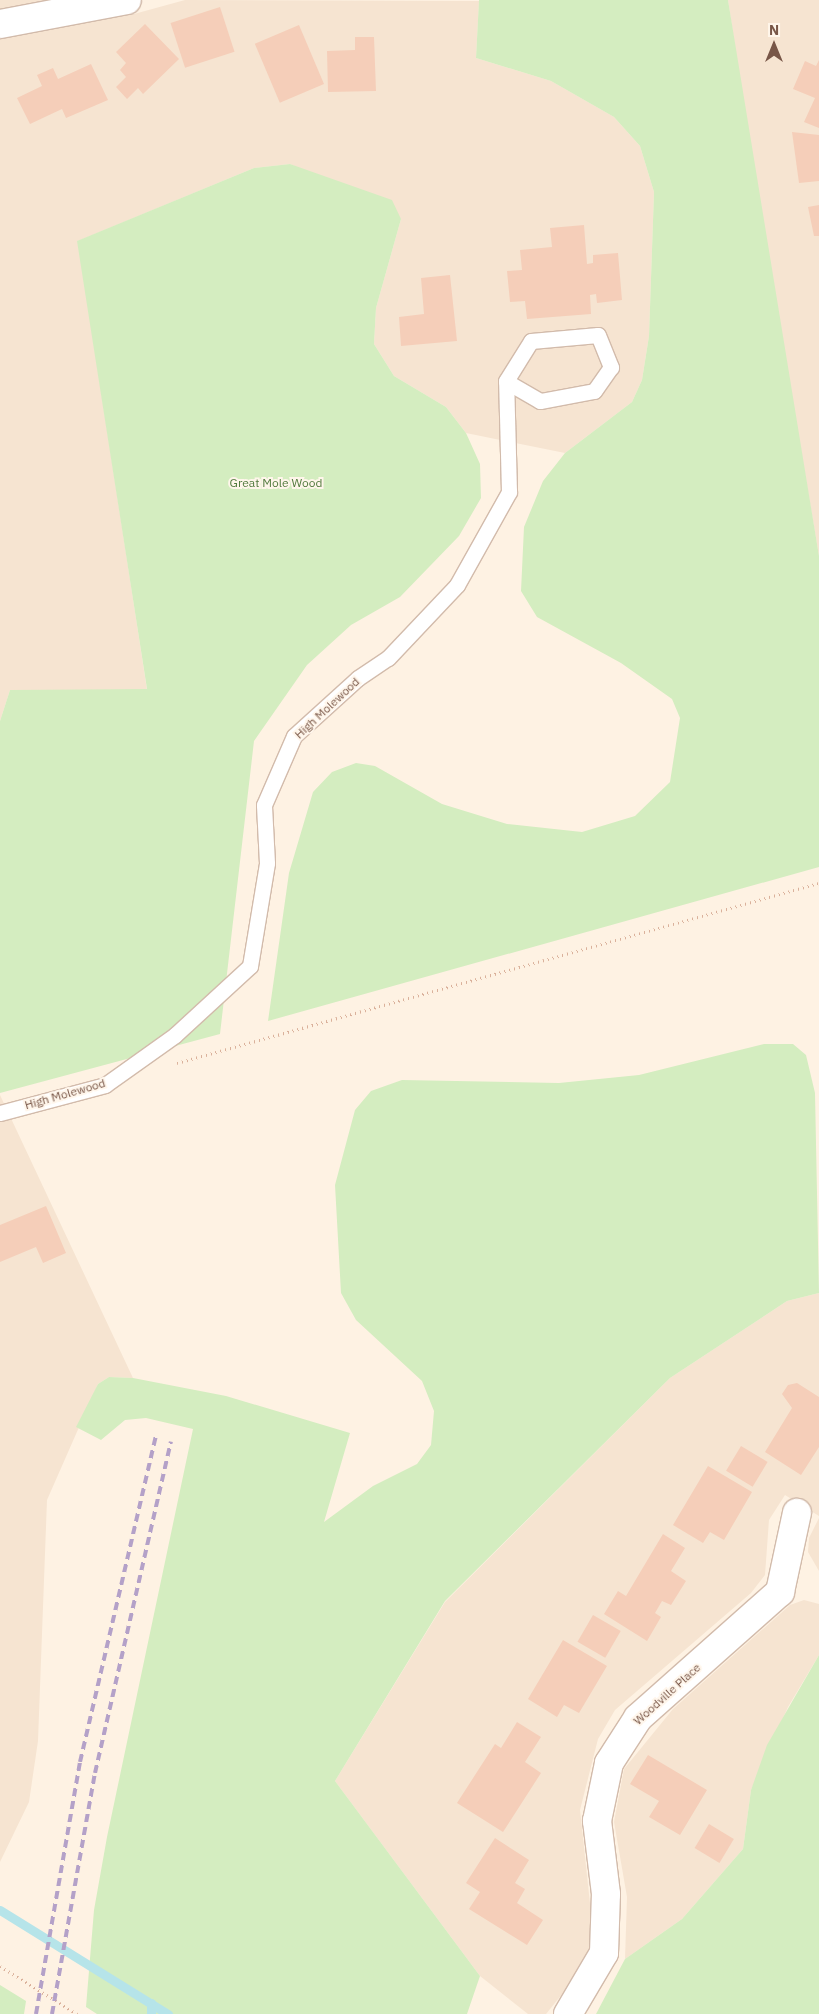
<!DOCTYPE html>
<style>
body{margin:0}
#map{position:relative;width:819px;height:2014px;overflow:hidden;background:#fef2e3;font-family:"IBM Plex Sans",sans-serif}
div>[style]{position:absolute}
.residential>*{inset:0;background:#f6e4d1}
.green>*{inset:0;background:#d4edc0}
.stream>*{height:9px;margin:-4.5px;padding:0 4.5px;transform-origin:4.5px;border-radius:4.5px;background:#b6e4e9}
.building>*{inset:0;background:#f5ceb9;transform-origin:0 0}
.path>*{height:3px;margin-top:-1.5px;transform-origin:0;background:repeating-linear-gradient(90deg,#dab19b 0 1px,transparent 0 5px)}
.roads{filter:drop-shadow(1px 0 #d2bbab) drop-shadow(-1px 0 #d2bbab) drop-shadow(0 1px #d2bbab) drop-shadow(0 -1px #d2bbab)}
.service>*{height:15px;margin:-7.5px;padding:0 7.5px;transform-origin:7.5px;border-radius:7.5px;background:#fff}
.minor>*{height:28px;margin:-14px;padding:0 14px;transform-origin:14px;border-radius:14px;background:#fff}
.rail>*{height:4px;margin-top:-2px;transform-origin:0;background:repeating-linear-gradient(90deg,#b4a1c8 0 8px,transparent 0 13px)}
span{translate:-50% -50%;white-space:nowrap;text-align:center;line-height:1.15;-webkit-text-stroke:4px #fff6eb;paint-order:stroke}
.park-label{font-size:12px;color:#50793c}
.street-label{font-size:12px;color:#785647}
.north{position:absolute;left:749px;top:20px;width:50px;height:50px;-webkit-text-stroke:4px #fff6eb;paint-order:stroke;rotate:0deg;font-size:14px;font-weight:700;line-height:20px;text-align:center;color:#785647}
.north::after{content:'';display:block;margin:auto;width:18px;height:22px;background:#785647;clip-path:polygon(50% 0,100% 100%,50% 72%,0 100%)}
</style>
<div id="map">
<div class="residential">
<div style="clip-path:polygon(0 0,92px 0,0 17px)"></div>
<div style="clip-path:polygon(185px 0,479px 1px,476px 58px,551px 81px,614px 117px,640px 146px,654px 192px,649px 336px,642px 380px,632px 402px,565px 453px,466px 433px,446px 407px,394px 376px,374px 344px,376px 308px,401px 219px,290px 164px,254px 168px,78px 241px,147px 690px,10px 690px,0 721px,0 35px,134px 14px)"></div>
<div style="clip-path:polygon(728px 0,819px 0,819px 556px,755px 180px)"></div>
<div style="clip-path:polygon(0 1095px,133px 1378px,109px 1377px,98px 1384px,47px 1500px,38px 1741px,29px 1802px,0 1862px)"></div>
<div style="clip-path:polygon(819px 1293px,819px 1516px,785px 1495px,769px 1520px,765px 1575px,751px 1593px,615px 1710px,598px 1739px,580px 1810px,592px 1922px,591px 1949px,580px 1972px,546px 2014px,528px 2014px,480px 1976px,335px 1781px,445px 1602px,670px 1378px,787px 1301px)"></div>
<div style="clip-path:polygon(819px 1518px,819px 1571px,808px 1552px,809px 1538px)"></div>
<div style="clip-path:polygon(804px 1600px,819px 1604px,819px 1655px,788px 1707px,751px 1790px,743px 1849px,682px 1919px,625px 1959px,627px 1897px,614px 1822px,624px 1769px,673px 1709px,790px 1605px)"></div>
</div>
<div class="green">
<div style="clip-path:polygon(479px 0,728px 0,819px 556px,819px 867px,268px 1021px,289px 873px,313px 792px,332px 772px,356px 763px,375px 766px,442px 804px,507px 824px,582px 832px,635px 816px,670px 782px,680px 718px,672px 699px,621px 663px,537px 617px,521px 591px,524px 527px,543px 481px,565px 453px,632px 402px,642px 380px,649px 336px,654px 192px,640px 146px,614px 117px,551px 81px,476px 58px)"></div>
<div style="clip-path:polygon(290px 164px,392px 200px,401px 219px,376px 308px,374px 344px,394px 376px,446px 407px,466px 433px,480px 464px,481px 498px,459px 536px,400px 597px,351px 625px,307px 665px,254px 741px,220px 1034px,0 1093px,0 721px,10px 690px,147px 689px,77px 241px,254px 168px)"></div>
<div style="clip-path:polygon(764px 1044px,793px 1044px,806px 1055px,815px 1093px,819px 1293px,787px 1301px,670px 1378px,445px 1601px,335px 1781px,480px 1976px,467px 2014px,97px 2014px,86px 2007px,94px 1910px,107px 1837px,193px 1429px,146px 1418px,125px 1420px,101px 1440px,76px 1427px,98px 1384px,109px 1377px,133px 1378px,226px 1396px,350px 1433px,324px 1522px,373px 1486px,417px 1464px,431px 1445px,434px 1411px,422px 1381px,356px 1320px,341px 1293px,335px 1185px,355px 1110px,371px 1091px,402px 1080px,559px 1083px,639px 1075px)"></div>
<div style="clip-path:polygon(819px 1655px,819px 2014px,596px 2014px,625px 1959px,682px 1919px,743px 1849px,751px 1790px,767px 1745px)"></div>
<div style="clip-path:polygon(0 1985px,26px 2001px,24px 2014px,0 2014px)"></div>
</div>
<div class="stream">
<div style="left:0;top:1910px;width:198px;rotate:31.8deg"></div>
<div style="left:151px;top:2014px;width:11px;rotate:-90deg"></div>
</div>
<div class="building">
<div style="left:220px;top:7px;width:47px;height:52px;rotate:72deg"></div>
<div style="clip-path:polygon(145px 24px,179px 59px,143px 94px,138px 88px,127px 99px,116px 87px,126px 77px,120px 70px,126px 63px,116px 52px)"></div>
<div style="left:299px;top:25px;width:64px;height:48px;rotate:67deg"></div>
<div style="clip-path:polygon(355px 37px,374px 37px,376px 91px,328px 92px,327px 51px,355px 50px)"></div>
<div style="clip-path:polygon(819px 60px,819px 128px,804px 122px,815px 98px,793px 89px,805px 61px,816px 66px)"></div>
<div style="clip-path:polygon(91px 64px,108px 100px,66px 118px,62px 109px,30px 124px,17px 98px,42px 86px,37px 75px,53px 68px,58px 79px)"></div>
<div style="clip-path:polygon(792px 132px,819px 135px,819px 181px,799px 183px)"></div>
<div style="clip-path:polygon(819px 205px,819px 236px,814px 236px,808px 207px)"></div>
<div style="clip-path:polygon(584px 225px,587px 264px,593px 263px,593px 255px,618px 253px,622px 300px,597px 303px,596px 294px,590px 295px,591px 314px,527px 319px,525px 301px,510px 302px,507px 271px,522px 270px,520px 250px,552px 247px,550px 228px)"></div>
<div style="clip-path:polygon(450px 275px,457px 341px,401px 346px,399px 317px,424px 314px,421px 278px)"></div>
<div style="clip-path:polygon(46px 1206px,66px 1253px,43px 1263px,36px 1247px,0 1262px,0 1225px)"></div>
<div style="clip-path:polygon(797px 1383px,819px 1397px,819px 1447px,801px 1475px,765px 1452px,792px 1408px,782px 1394px,788px 1385px)"></div>
<div style="left:741px;top:1446px;width:31px;height:29px;rotate:31deg"></div>
<div style="clip-path:polygon(708px 1466px,752px 1492px,724px 1540px,710px 1532px,703px 1543px,673px 1525px)"></div>
<div style="clip-path:polygon(663px 1534px,685px 1548px,671px 1571px,686px 1581px,671px 1605px,662px 1601px,655px 1613px,661px 1617px,647px 1641px,604px 1614px,618px 1591px,626px 1596px)"></div>
<div style="left:593px;top:1615px;width:32px;height:31px;rotate:30deg"></div>
<div style="clip-path:polygon(563px 1640px,607px 1666px,579px 1713px,564px 1705px,557px 1717px,528px 1699px)"></div>
<div style="clip-path:polygon(517px 1722px,541px 1737px,525px 1762px,541px 1773px,503px 1832px,457px 1803px,495px 1744px,501px 1748px)"></div>
<div style="clip-path:polygon(648px 1755px,707px 1790px,680px 1835px,649px 1817px,659px 1801px,630px 1784px)"></div>
<div style="left:709px;top:1824px;width:29px;height:28px;rotate:31deg"></div>
<div style="clip-path:polygon(495px 1838px,529px 1860px,515px 1883px,525px 1889px,517px 1903px,543px 1920px,527px 1945px,469px 1909px,480px 1892px,466px 1883px)"></div>
</div>
<div class="path">
<div style="left:177px;top:1063px;width:667px;rotate:-15.66deg"></div>
<div style="left:0;top:1966px;width:91px;rotate:31.9deg"></div>
</div>
<div class="roads">
<div class="service">
<div style="left:598px;top:335px;width:35px;rotate:68deg"></div>
<div style="left:611px;top:367px;width:29px;rotate:125deg"></div>
<div style="left:594px;top:391px;width:55px;rotate:169.5deg"></div>
<div style="left:540px;top:401px;width:39px;rotate:-150deg"></div>
<div style="left:506px;top:381px;width:47px;rotate:-58deg"></div>
<div style="left:531px;top:341px;width:67px;rotate:-5.1deg"></div>
<div style="left:0;top:1113px;width:109px;rotate:-14.9deg"></div>
<div style="left:105px;top:1085px;width:86px;rotate:-35.5deg"></div>
<div style="left:175px;top:1035px;width:102px;rotate:-42.6deg"></div>
<div style="left:250px;top:966px;width:104px;rotate:-80.6deg"></div>
<div style="left:267px;top:863px;width:58px;rotate:-93deg"></div>
<div style="left:264px;top:805px;width:75px;rotate:-66.5deg"></div>
<div style="left:294px;top:736px;width:86px;rotate:-42.2deg"></div>
<div style="left:358px;top:678px;width:36px;rotate:-34deg"></div>
<div style="left:388px;top:658px;width:100px;rotate:-46.6deg"></div>
<div style="left:457px;top:585px;width:107px;rotate:-60.8deg"></div>
<div style="left:509px;top:492px;width:111px;rotate:-91.5deg"></div>
</div>
<div class="minor">
<div style="left:0;top:24px;width:129px;rotate:-10.7deg"></div>
<div style="left:568px;top:2014px;width:71px;rotate:-59.5deg"></div>
<div style="left:604px;top:1953px;width:59px;rotate:-88.1deg"></div>
<div style="left:606px;top:1894px;width:74px;rotate:-97deg"></div>
<div style="left:597px;top:1821px;width:59px;rotate:-78.3deg"></div>
<div style="left:609px;top:1763px;width:54px;rotate:-57.2deg"></div>
<div style="left:638px;top:1718px;width:190px;rotate:-41.6deg"></div>
<div style="left:780px;top:1592px;width:81px;rotate:-77.9deg"></div>
</div>
</div>
<div class="rail">
<div style="left:36px;top:2014px;width:256px;rotate:-80.1deg"></div>
<div style="left:80px;top:1762px;width:336px;rotate:-76.9deg"></div>
<div style="left:52px;top:2014px;width:245px;rotate:-79.9deg"></div>
<div style="left:95px;top:1773px;width:340px;rotate:-77.1deg"></div>
</div>
<div class="park-label">
<span style="left:276px;top:483px">Great Mole Wood</span>
</div>
<div class="street-label">
<span style="left:327px;top:708px;rotate:-43deg">High Molewood</span>
<span style="left:65px;top:1094px;rotate:-16deg">High Molewood</span>
<span style="left:667px;top:1694px;rotate:-42deg">Woodville Place</span>
</div>
<div class="north">N</div>
</div>
